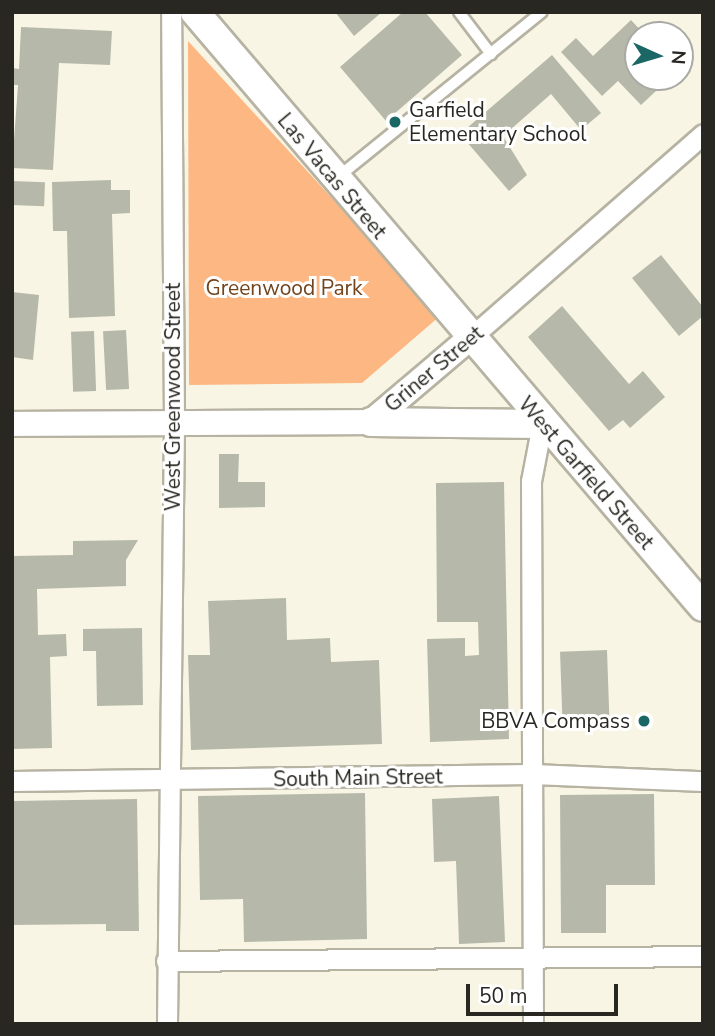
<!DOCTYPE html>
<style>
body{margin:0}
#map{position:relative;width:715px;height:1036px;overflow:hidden;background:#f9f5e4;font-family:"Nunito Sans",sans-serif}
div>[style]{position:absolute}
.green>*{inset:0;background:#fcb782}
.building>*{inset:0;background:#b6b9a9;transform-origin:0 0}
.roads{filter:drop-shadow(2px 0 #b7b3a3) drop-shadow(-2px 0 #b7b3a3) drop-shadow(0 2px #b7b3a3) drop-shadow(0 -2px #b7b3a3)}
.service>*{height:10px;margin:-5px;padding:0 5px;transform-origin:5px;border-radius:5px;background:#fff}
.minor>*{height:19px;margin:-9.5px;padding:0 9.5px;transform-origin:9.5px;border-radius:9.5px;background:#fff}
.tertiary>*{height:24px;margin:-12px;padding:0 12px;transform-origin:12px;border-radius:12px;background:#fff}
.secondary>*{height:28px;margin:-14px;padding:0 14px;transform-origin:14px;border-radius:14px;background:#fff}
.dots>*{width:19px;height:19px;translate:-50% -50%;box-sizing:border-box;border:4px solid #fff;border-radius:50%}
span{translate:-50% -50%;white-space:nowrap;text-align:center;line-height:1.15;-webkit-text-stroke:6px #fff;paint-order:stroke}
.poi-label{font-size:21px;color:#282721}
.left{translate:0 -50%;text-align:left}
.right{translate:-100% -50%;text-align:right}
.street-label{font-size:21px;color:#282721}
.park-label{font-size:21px;color:#71441c}
.frame{position:absolute;inset:0;border:14px solid #282721;pointer-events:none}
.north{position:absolute;left:624px;top:21px;width:70px;height:70px;box-sizing:border-box;background:#fff;border:2px solid #a9a9a6;border-radius:50%;rotate:94deg;font-size:19px;font-weight:700;line-height:28px;text-align:center;color:#282721}
.north::after{content:'';display:block;margin:auto;width:24px;height:32px;background:#1a6766;clip-path:polygon(50% 0,100% 100%,50% 72%,0 100%)}
.scale{position:absolute;left:466px;top:984px;width:152px;height:32px;box-sizing:border-box;border:4px solid #282721;border-top:0;padding-left:9px;font-size:21px;line-height:24px;white-space:nowrap;color:#282721;-webkit-text-stroke:5px #fff;paint-order:stroke}
</style>
<div id="map">
<div class="green">
<div style="clip-path:polygon(188px 41px,440px 316px,362px 383px,189px 385px)"></div>
</div>
<div class="building">
<div style="clip-path:polygon(335px 12px,382px 12px,354px 36px)"></div>
<div style="clip-path:polygon(403px 12px,425px 12px,462px 55px,386px 121px,340px 67px)"></div>
<div style="clip-path:polygon(631px 20px,645px 35px,638px 35px,638px 77px,671px 77px,641px 105px,618px 81px,602px 96px,561px 52px,576px 38px,593px 56px)"></div>
<div style="clip-path:polygon(21px 27px,112px 31px,110px 65px,59px 63px,53px 170px,12px 168px,18px 85px,12px 85px,12px 68px,19px 69px)"></div>
<div style="clip-path:polygon(552px 55px,601px 113px,581px 130px,551px 94px,503px 136px,527px 175px,509px 191px,460px 134px)"></div>
<div style="clip-path:polygon(111px 180px,111px 190px,130px 190px,130px 213px,112px 214px,115px 316px,69px 318px,67px 231px,53px 231px,52px 182px)"></div>
<div style="left:12px;top:181px;width:33px;height:24px;rotate:2deg"></div>
<div style="clip-path:polygon(661px 255px,703px 307px,703px 316px,679px 336px,632px 278px)"></div>
<div style="clip-path:polygon(12px 292px,39px 295px,33px 360px,12px 357px)"></div>
<div style="clip-path:polygon(562px 306px,629px 384px,643px 371px,665px 397px,630px 428px,623px 420px,609px 431px,528px 337px)"></div>
<div style="left:126px;top:330px;width:59px;height:23px;rotate:87deg"></div>
<div style="left:94px;top:331px;width:60px;height:23px;rotate:88deg"></div>
<div style="clip-path:polygon(219px 454px,239px 454px,238px 482px,265px 482px,265px 507px,219px 508px)"></div>
<div style="clip-path:polygon(504px 482px,509px 739px,430px 742px,427px 639px,465px 638px,465px 656px,479px 655px,478px 622px,437px 622px,436px 483px)"></div>
<div style="clip-path:polygon(138px 540px,126px 560px,126px 586px,37px 589px,38px 635px,66px 634px,67px 656px,50px 657px,52px 748px,12px 749px,12px 556px,73px 555px,73px 541px)"></div>
<div style="clip-path:polygon(286px 598px,287px 640px,330px 638px,331px 662px,379px 660px,382px 744px,191px 750px,188px 655px,210px 655px,208px 601px)"></div>
<div style="clip-path:polygon(142px 628px,143px 705px,97px 706px,96px 651px,83px 651px,83px 629px)"></div>
<div style="left:607px;top:650px;width:74px;height:47px;rotate:88deg"></div>
<div style="clip-path:polygon(365px 793px,367px 939px,244px 942px,243px 899px,200px 900px,198px 796px)"></div>
<div style="clip-path:polygon(654px 794px,655px 885px,606px 885px,606px 933px,561px 933px,560px 795px)"></div>
<div style="clip-path:polygon(499px 796px,505px 942px,459px 944px,456px 861px,434px 862px,432px 799px)"></div>
<div style="clip-path:polygon(137px 799px,139px 931px,106px 931px,106px 924px,12px 925px,12px 801px)"></div>
</div>
<div class="roads">
<div class="service">
<div style="left:459px;top:12px;width:53px;rotate:52.7deg"></div>
<div style="left:338px;top:177px;width:262px;rotate:-39deg"></div>
</div>
<div class="minor">
<div style="left:469px;top:339px;width:311px;rotate:-41.2deg"></div>
<div style="left:12px;top:781px;width:521px;rotate:-0.77deg"></div>
<div style="left:533px;top:774px;width:170px;rotate:2.4deg"></div>
<div style="left:166px;top:961px;width:537px;rotate:-0.53deg"></div>
<div style="left:167px;top:1024px;width:602px;rotate:-89.33deg"></div>
<div style="left:174px;top:422px;width:410px;rotate:-90.4deg"></div>
<div style="left:533px;top:1024px;width:543px;rotate:-90.21deg"></div>
<div style="left:531px;top:481px;width:58px;rotate:-79.1deg"></div>
</div>
<div class="tertiary">
<div style="left:12px;top:424px;width:359px;rotate:-0.3deg"></div>
<div style="left:371px;top:422px;width:128px;rotate:-40.3deg"></div>
</div>
<div class="secondary">
<div style="left:195px;top:12px;width:782px;rotate:49.51deg"></div>
<div style="left:371px;top:422px;width:171px;rotate:0.7deg"></div>
</div>
</div>
<div class="dots">
<div style="left:395px;top:122px;background:#1a6766"></div>
<div style="left:644px;top:721px;background:#1a6766"></div>
</div>
<div class="poi-label">
<span class="left" style="left:409px;top:122px">Garfield<br>Elementary School</span>
<span class="right" style="left:630px;top:721px">BBVA Compass</span>
</div>
<div class="street-label">
<span style="left:332px;top:176px;rotate:50deg">Las Vacas Street</span>
<span style="left:434px;top:369px;rotate:-40deg">Griner Street</span>
<span style="left:173px;top:397px;rotate:-90deg">West Greenwood Street</span>
<span style="left:586px;top:473px;rotate:49deg">West Garfield Street</span>
<span style="left:358px;top:778px;rotate:-1deg">South Main Street</span>
</div>
<div class="park-label">
<span style="left:284px;top:288px">Greenwood Park</span>
</div>
<div class="frame"></div>
<div class="north">N</div>
<div class="scale">50 m</div>
</div>
